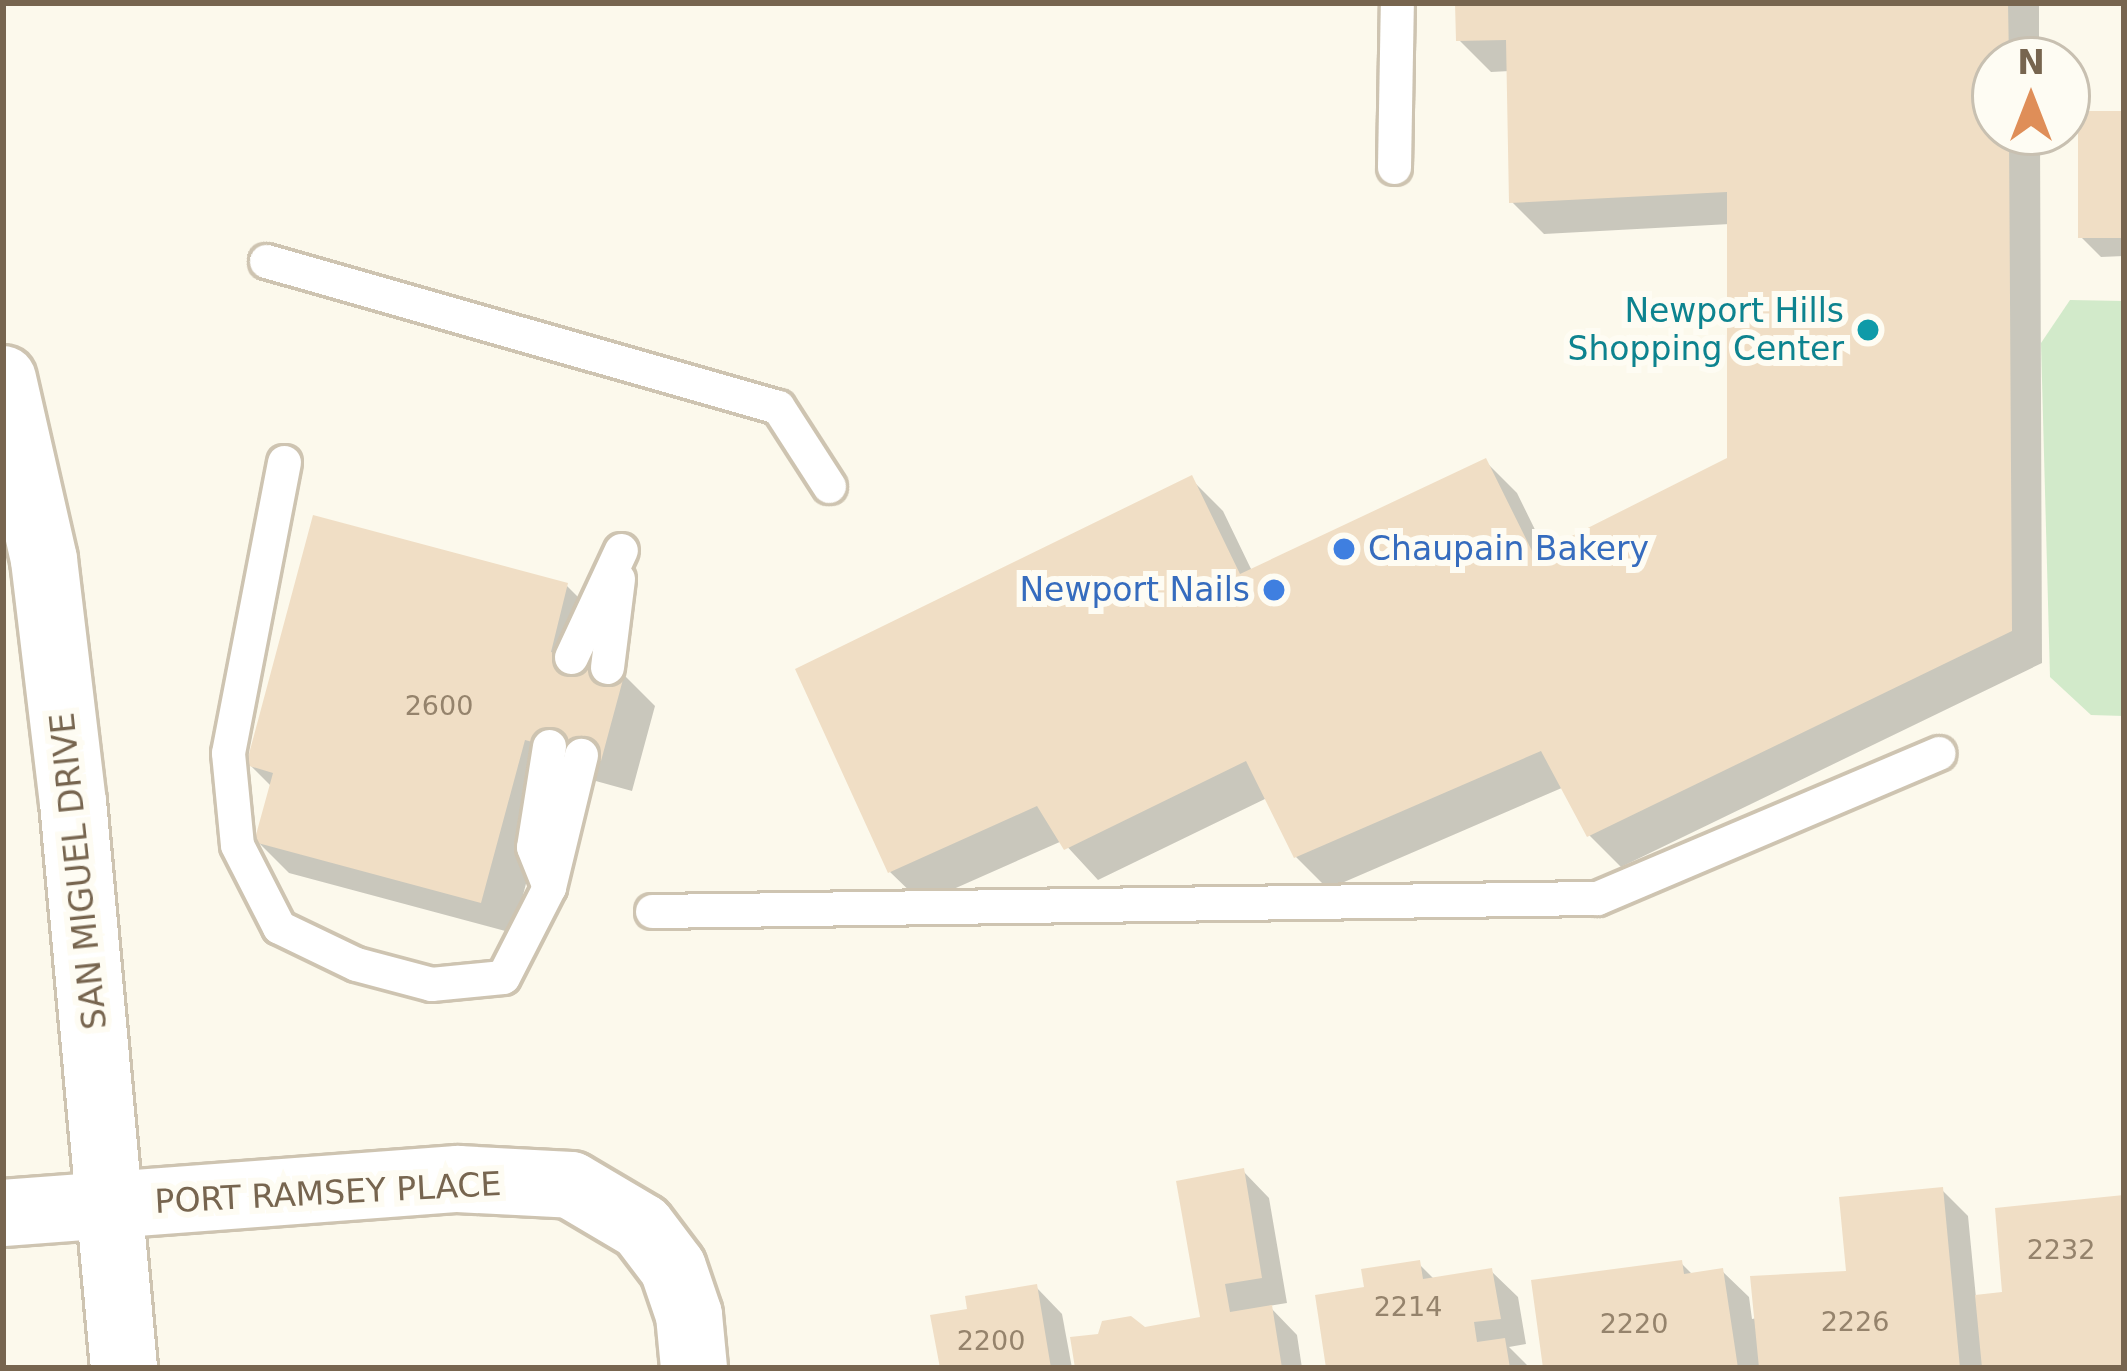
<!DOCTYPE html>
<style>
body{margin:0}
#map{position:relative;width:2127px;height:1371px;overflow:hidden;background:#fcf9ec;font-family:"DejaVu Sans",sans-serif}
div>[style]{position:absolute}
.green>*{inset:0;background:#d2eaca}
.shadow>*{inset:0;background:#0003}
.building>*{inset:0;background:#f0dec5;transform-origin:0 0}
.roads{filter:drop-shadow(3px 0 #cec4b1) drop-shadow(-3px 0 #cec4b1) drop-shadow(0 3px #cec4b1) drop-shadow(0 -3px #cec4b1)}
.service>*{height:33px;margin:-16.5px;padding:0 16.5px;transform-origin:16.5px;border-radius:16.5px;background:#fff}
.tertiary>*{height:66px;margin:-33px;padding:0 33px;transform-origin:33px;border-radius:33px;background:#fff}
.secondary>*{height:66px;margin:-33px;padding:0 33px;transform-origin:33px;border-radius:33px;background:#fff}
.dots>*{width:33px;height:33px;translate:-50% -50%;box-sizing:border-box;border:6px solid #fefcf3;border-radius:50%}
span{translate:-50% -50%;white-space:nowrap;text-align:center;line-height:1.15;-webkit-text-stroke:12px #fefcf3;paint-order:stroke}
.number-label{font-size:27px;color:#95836c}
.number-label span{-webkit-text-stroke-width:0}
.culture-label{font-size:33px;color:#0d838f}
.right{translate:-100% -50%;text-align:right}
.shop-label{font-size:33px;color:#366cbe}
.left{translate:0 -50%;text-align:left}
.street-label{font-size:33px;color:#77654f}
.frame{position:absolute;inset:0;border:6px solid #77654f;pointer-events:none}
.north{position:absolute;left:1971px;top:36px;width:120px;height:120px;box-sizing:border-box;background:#fefcf3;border:3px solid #c8c0b1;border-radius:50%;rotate:0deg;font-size:33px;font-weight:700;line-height:48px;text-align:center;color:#77654f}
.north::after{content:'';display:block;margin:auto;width:42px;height:54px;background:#df8e58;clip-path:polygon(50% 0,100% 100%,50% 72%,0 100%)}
</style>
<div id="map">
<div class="green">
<div style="clip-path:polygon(2070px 300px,2124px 301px,2124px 716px,2091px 715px,2050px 677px,2041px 343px)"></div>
</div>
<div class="shadow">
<div style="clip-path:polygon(1458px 3px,2039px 3px,2039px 60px,1995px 60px,1995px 132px,2040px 132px,2042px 663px,1621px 867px,1589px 835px,1564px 787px,1328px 889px,1296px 857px,1267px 798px,1098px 880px,1062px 841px,922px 903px,890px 872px,1191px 479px,1223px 511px,1252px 571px,1485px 461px,1517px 493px,1546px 552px,1730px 460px,1730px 224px,1544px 234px,1512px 202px,1510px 71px,1491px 72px,1459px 40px)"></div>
<div style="clip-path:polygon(2124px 114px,2124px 256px,2101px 257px,2082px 238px)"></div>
<div style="clip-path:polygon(567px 586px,599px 618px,587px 665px,623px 674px,655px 706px,632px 791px,556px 770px,513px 933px,289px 873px,257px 841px,272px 787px,249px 764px)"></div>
<div style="clip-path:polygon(1243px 1171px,1269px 1198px,1287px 1303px,1269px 1306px,1297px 1335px,1302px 1368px,1078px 1368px,1144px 1330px,1203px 1320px)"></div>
<div style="clip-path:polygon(1942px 1190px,1968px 1216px,1976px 1298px,2006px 1295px,2124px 1198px,2124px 1368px,1546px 1368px,1681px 1263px,1693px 1275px,1722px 1271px,1749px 1297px,1752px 1319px,1757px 1318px,1849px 1274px)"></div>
<div style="clip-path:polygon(1418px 1263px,1435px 1280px,1491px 1271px,1518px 1297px,1526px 1344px,1509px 1347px,1530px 1368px,1329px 1368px,1368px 1290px)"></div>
<div style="clip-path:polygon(1036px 1287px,1062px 1314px,1072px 1368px,943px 1368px,970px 1311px)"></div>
</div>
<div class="building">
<div style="clip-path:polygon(1455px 3px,2008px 3px,2009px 60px,1995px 60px,1995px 132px,2009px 132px,2012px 631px,1587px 837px,1541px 751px,1294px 858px,1246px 761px,1064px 850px,1037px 806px,888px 873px,795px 669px,1192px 475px,1240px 574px,1486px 458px,1534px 555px,1727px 458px,1727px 192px,1509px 203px,1506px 40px,1456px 41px)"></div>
<div style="left:2124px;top:111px;width:127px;height:46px;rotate:90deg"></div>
<div style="clip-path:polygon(313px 515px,568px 583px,551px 652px,625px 672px,601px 761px,525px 740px,481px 903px,254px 842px,273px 773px,246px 765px)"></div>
<div style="clip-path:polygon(1244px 1168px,1262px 1278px,1225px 1284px,1230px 1312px,1272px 1305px,1282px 1368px,1075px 1368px,1070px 1337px,1098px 1334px,1102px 1321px,1131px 1316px,1145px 1327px,1200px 1317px,1176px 1181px)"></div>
<div style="clip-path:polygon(1943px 1187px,1960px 1368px,1759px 1368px,1750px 1276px,1846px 1271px,1839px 1197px)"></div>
<div style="clip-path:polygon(2124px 1195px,2124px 1368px,1982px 1368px,1975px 1295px,2002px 1292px,1995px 1208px)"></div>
<div style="clip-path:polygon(1420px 1260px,1423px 1279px,1492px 1268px,1501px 1319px,1474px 1322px,1477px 1342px,1505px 1338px,1510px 1368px,1326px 1368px,1315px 1295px,1364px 1287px,1361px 1269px)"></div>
<div style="clip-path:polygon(1682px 1260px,1684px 1274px,1723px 1268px,1738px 1368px,1543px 1368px,1531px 1280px)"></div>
<div style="clip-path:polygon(1037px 1284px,1051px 1368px,940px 1368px,930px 1315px,967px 1309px,965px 1296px)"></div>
</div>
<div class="roads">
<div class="service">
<div style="left:1394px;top:167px;width:164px;rotate:-89deg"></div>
<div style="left:266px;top:261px;width:532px;rotate:15.92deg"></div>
<div style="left:778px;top:407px;width:94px;rotate:57.2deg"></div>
<div style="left:284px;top:462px;width:296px;rotate:100.9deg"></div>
<div style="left:228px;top:753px;width:92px;rotate:84.4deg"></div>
<div style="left:237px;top:845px;width:92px;rotate:62.9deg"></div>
<div style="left:279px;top:927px;width:85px;rotate:25.7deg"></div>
<div style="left:356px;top:964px;width:78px;rotate:14.9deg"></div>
<div style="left:431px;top:984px;width:72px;rotate:-5.6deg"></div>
<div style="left:503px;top:977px;width:101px;rotate:-62.9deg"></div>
<div style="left:549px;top:887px;width:136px;rotate:-76.4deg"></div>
<div style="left:571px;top:657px;width:118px;rotate:-65deg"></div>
<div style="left:607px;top:667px;width:89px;rotate:-82.9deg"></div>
<div style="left:549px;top:746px;width:102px;rotate:99deg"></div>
<div style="left:533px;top:847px;width:43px;rotate:68.2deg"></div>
<div style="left:652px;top:911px;width:945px;rotate:-0.79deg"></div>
<div style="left:1597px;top:898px;width:371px;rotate:-23deg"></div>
</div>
<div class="tertiary">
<div style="left:3px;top:1213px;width:456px;rotate:-4.3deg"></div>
<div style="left:458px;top:1179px;width:113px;rotate:3deg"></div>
<div style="left:571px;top:1185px;width:82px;rotate:30.6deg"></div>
<div style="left:642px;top:1227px;width:51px;rotate:52.9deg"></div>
<div style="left:673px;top:1268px;width:50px;rotate:71.2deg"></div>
<div style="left:689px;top:1315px;width:53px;rotate:84.6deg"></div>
</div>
<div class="secondary">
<div style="left:3px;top:379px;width:186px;rotate:77.2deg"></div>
<div style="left:44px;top:560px;width:244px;rotate:83.2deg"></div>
<div style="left:73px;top:802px;width:568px;rotate:84.85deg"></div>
</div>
</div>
<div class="dots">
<div style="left:1868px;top:330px;background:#0f9aa8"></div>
<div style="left:1344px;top:549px;background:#3f7fe0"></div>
<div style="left:1274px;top:590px;background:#3f7fe0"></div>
</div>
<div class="number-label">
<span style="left:439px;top:706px">2600</span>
<span style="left:2061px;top:1250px">2232</span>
<span style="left:1408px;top:1307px">2214</span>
<span style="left:1855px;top:1322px">2226</span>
<span style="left:1634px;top:1324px">2220</span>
<span style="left:991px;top:1341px">2200</span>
</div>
<div class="culture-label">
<span class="right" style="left:1844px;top:330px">Newport Hills<br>Shopping Center</span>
</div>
<div class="shop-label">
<span class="left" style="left:1368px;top:549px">Chaupain Bakery</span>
<span class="right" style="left:1250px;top:590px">Newport Nails</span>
</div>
<div class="street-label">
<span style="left:79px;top:871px;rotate:-96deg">SAN MIGUEL DRIVE</span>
<span style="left:328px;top:1193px;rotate:-3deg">PORT RAMSEY PLACE</span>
</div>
<div class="frame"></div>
<div class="north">N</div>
</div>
